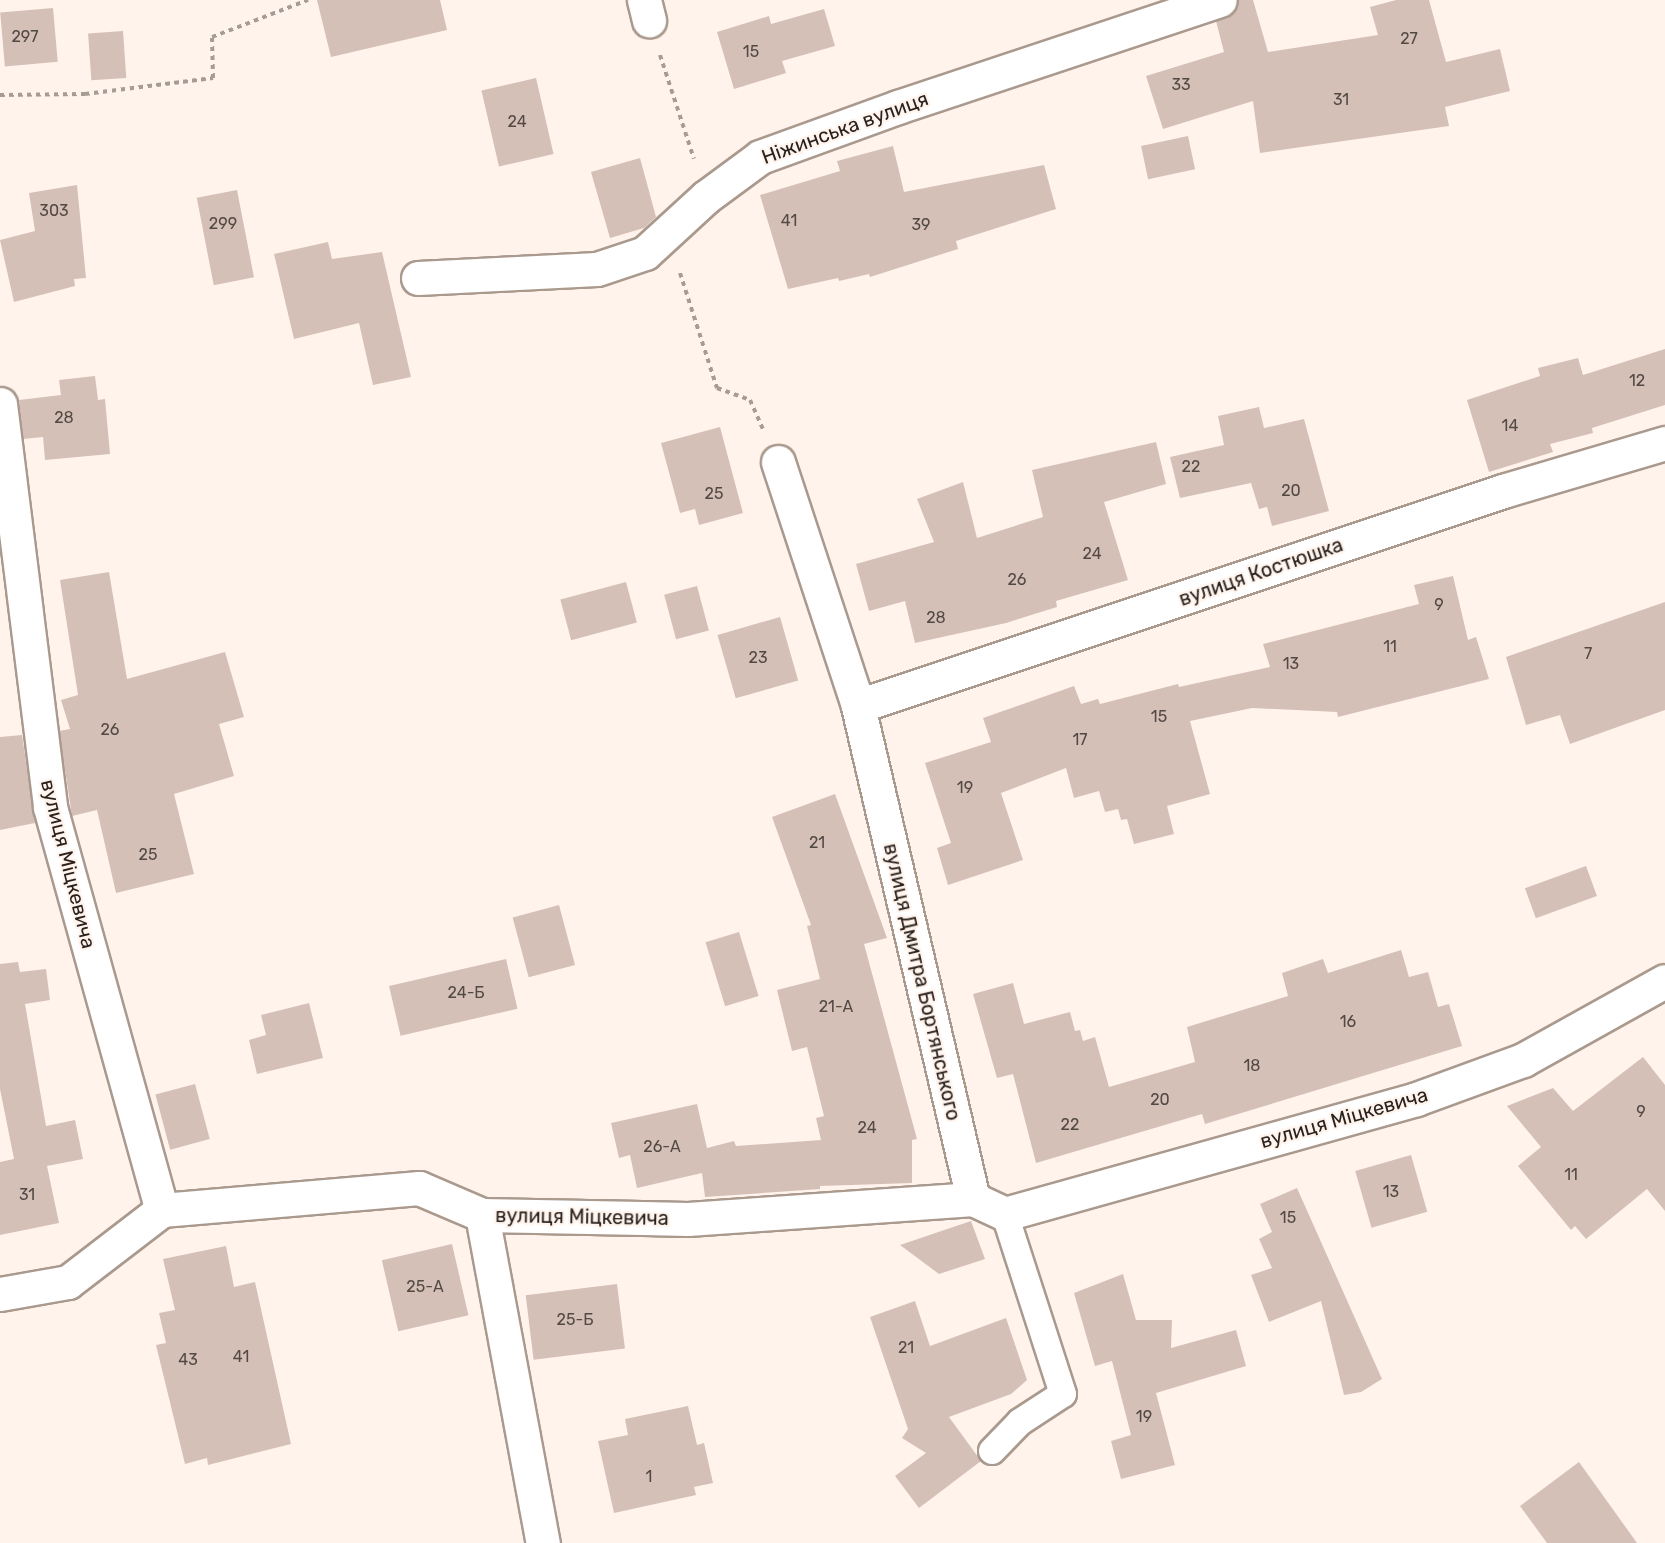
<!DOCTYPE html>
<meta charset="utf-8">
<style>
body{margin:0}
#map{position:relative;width:1665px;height:1543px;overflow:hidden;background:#fff3ec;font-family:Rubik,sans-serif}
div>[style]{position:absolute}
.building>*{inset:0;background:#d5c0b8;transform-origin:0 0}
.path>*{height:4px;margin-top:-2px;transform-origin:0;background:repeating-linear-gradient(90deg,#a69c96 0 4.5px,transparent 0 9px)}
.roads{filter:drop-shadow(2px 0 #aa998d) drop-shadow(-2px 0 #aa998d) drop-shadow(0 2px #aa998d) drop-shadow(0 -2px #aa998d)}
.lane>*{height:26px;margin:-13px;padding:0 13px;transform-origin:13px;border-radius:13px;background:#fff}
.street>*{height:33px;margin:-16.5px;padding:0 16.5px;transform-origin:16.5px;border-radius:16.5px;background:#fff}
span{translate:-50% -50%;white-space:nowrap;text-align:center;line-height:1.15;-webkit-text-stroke:4.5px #fff3ec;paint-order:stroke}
.number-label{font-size:16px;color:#534944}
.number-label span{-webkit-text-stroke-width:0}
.street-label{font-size:20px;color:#28211d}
</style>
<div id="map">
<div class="building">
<div style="clip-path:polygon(317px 0,440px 0,447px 30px,331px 57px)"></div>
<div style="clip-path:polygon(1238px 0,1253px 0,1268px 52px,1378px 35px,1370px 7px,1396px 0,1429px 0,1446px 62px,1500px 49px,1510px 91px,1445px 107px,1449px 126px,1260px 153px,1253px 101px,1163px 129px,1146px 76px,1224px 52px,1216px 21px,1234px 13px)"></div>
<div style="left:53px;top:8px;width:54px;height:53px;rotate:85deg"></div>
<div style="clip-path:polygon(824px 9px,835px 46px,782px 61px,786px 73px,734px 89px,717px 32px,769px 16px,771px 24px)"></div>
<div style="left:123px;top:31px;width:47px;height:35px;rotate:86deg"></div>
<div style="left:536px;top:78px;width:78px;height:56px;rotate:77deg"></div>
<div style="left:1188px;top:136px;width:34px;height:48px;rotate:78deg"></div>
<div style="clip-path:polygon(893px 146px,904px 192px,1044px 165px,1056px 209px,956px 241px,958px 249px,870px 277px,869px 274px,839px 281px,838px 278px,788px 289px,760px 195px,840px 171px,837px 161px)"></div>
<div style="clip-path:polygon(640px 158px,656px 217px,644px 228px,610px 238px,591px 172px)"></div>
<div style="clip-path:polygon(77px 185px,86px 278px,74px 279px,75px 286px,14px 302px,0 240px,35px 231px,29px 193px)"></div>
<div style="left:237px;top:190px;width:89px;height:41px;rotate:79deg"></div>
<div style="clip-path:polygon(328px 242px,332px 259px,382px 252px,411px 377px,373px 385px,359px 323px,294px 339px,274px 254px)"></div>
<div style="clip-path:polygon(1665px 349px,1665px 405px,1592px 428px,1593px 433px,1550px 444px,1553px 452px,1489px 472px,1467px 400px,1540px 376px,1538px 368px,1578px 358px,1583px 375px)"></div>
<div style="clip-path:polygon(95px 376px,98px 400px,105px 399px,110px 454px,45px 460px,43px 437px,23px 439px,19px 400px,61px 395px,59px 380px)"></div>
<div style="clip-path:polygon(1259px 407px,1264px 428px,1304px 419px,1329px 511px,1272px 526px,1267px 507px,1259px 509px,1251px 483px,1180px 498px,1170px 457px,1224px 445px,1218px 416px)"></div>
<div style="clip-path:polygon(720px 427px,743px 513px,699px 525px,695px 509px,680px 513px,661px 443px)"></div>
<div style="clip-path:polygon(1156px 442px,1166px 484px,1104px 502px,1128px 580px,1056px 601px,1057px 607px,1006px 623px,915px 643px,905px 601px,869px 611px,856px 564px,934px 542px,917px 499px,963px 482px,977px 538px,1043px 517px,1032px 470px)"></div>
<div style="clip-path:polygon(109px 572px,127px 679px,225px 652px,244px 717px,219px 724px,234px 776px,174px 794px,194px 874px,116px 893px,97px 810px,72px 816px,59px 731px,70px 729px,61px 700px,78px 695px,60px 580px)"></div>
<div style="clip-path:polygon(1453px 576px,1468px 640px,1476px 637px,1489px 679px,1338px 717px,1337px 712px,1252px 708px,1190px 721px,1210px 794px,1167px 806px,1174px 834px,1134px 844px,1127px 819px,1121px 820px,1118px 809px,1105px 812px,1099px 791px,1074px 798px,1066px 768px,1001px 793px,1023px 860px,948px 885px,937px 848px,951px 843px,925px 763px,991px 742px,983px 718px,1074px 686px,1081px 704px,1098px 699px,1100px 704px,1178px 684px,1179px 687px,1270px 667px,1263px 644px,1419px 604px,1414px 585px)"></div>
<div style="left:626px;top:582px;width:42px;height:68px;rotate:75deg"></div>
<div style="left:697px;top:586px;width:46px;height:34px;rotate:75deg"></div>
<div style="clip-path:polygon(1665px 602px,1665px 710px,1570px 744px,1560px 715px,1526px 725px,1506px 657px)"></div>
<div style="left:780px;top:617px;width:66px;height:65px;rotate:74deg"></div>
<div style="clip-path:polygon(22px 735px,35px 823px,0 830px,0 737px)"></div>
<div style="clip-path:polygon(835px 794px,887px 938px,864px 944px,917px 1139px,912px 1140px,912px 1183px,820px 1186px,820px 1189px,705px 1197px,702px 1173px,637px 1188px,630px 1155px,619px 1158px,611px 1123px,697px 1104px,707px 1148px,734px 1141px,736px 1146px,821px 1140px,816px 1118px,824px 1116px,807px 1047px,792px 1051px,777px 990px,820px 979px,807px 926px,811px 925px,772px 817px)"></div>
<div style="left:1586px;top:866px;width:32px;height:65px;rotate:70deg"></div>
<div style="left:559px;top:905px;width:62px;height:48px;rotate:75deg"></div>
<div style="left:739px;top:932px;width:67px;height:35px;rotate:73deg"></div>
<div style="clip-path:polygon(1401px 950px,1409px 977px,1428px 972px,1438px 1007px,1449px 1004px,1462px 1046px,1205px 1124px,1202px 1114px,1036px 1163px,1013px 1074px,997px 1078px,973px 994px,1013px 983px,1024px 1024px,1070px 1012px,1075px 1031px,1080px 1030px,1083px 1041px,1095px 1037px,1109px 1087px,1195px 1062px,1187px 1027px,1288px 996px,1282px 973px,1323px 959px,1328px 973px)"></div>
<div style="left:506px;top:959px;width:51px;height:120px;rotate:77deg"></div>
<div style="clip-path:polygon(18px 962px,20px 972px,46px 969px,50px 1000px,25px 1004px,46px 1126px,75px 1120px,83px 1159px,47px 1166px,59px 1223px,0 1235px,0 1162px,14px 1159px,0 1089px,0 964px)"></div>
<div style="clip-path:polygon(309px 1003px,323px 1058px,257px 1074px,249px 1040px,266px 1035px,261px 1015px)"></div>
<div style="clip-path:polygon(1643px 1057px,1665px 1085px,1665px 1211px,1647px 1189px,1586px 1239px,1575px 1226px,1571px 1230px,1518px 1166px,1541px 1147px,1507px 1106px,1553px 1088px,1573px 1111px)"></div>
<div style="left:195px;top:1084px;width:57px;height:41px;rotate:75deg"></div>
<div style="left:1411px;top:1155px;width:59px;height:58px;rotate:74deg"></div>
<div style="clip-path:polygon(1297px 1188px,1382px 1379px,1361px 1392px,1344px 1395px,1321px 1301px,1269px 1322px,1251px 1275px,1272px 1268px,1259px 1239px,1272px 1232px,1260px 1204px)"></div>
<div style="clip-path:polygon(971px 1221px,985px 1259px,939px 1274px,900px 1245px)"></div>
<div style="left:452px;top:1244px;width:73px;height:72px;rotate:77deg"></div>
<div style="clip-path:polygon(226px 1246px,234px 1287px,255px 1282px,291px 1444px,208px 1465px,207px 1458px,185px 1464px,156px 1345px,166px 1343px,159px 1313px,175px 1310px,163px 1259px)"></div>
<div style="clip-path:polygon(1123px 1274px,1136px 1320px,1172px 1320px,1171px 1348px,1236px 1330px,1246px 1366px,1156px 1393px,1175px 1465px,1121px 1479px,1111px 1441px,1131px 1435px,1112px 1361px,1095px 1366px,1074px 1293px)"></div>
<div style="left:617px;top:1284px;width:65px;height:92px;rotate:83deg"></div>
<div style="clip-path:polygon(915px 1301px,930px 1346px,1006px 1318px,1027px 1380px,1011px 1394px,949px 1417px,981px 1461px,919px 1508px,895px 1476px,926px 1453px,902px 1438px,908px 1429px,870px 1317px)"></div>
<div style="clip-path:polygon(688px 1406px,697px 1445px,704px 1443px,713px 1483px,694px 1487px,696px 1495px,614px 1513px,598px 1441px,628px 1435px,625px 1419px)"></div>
<div style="clip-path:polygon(1579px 1462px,1637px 1543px,1547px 1543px,1520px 1506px)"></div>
</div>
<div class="path">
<div style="left:660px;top:55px;width:109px;rotate:71.9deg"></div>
<div style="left:0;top:95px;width:85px;rotate:-0.7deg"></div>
<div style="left:85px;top:94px;width:129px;rotate:-7.1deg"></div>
<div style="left:213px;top:78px;width:41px;rotate:-91.4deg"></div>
<div style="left:212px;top:37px;width:103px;rotate:-21.1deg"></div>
<div style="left:680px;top:273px;width:121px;rotate:72.2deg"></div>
<div style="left:717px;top:388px;width:35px;rotate:20deg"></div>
<div style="left:750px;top:400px;width:32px;rotate:66deg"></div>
</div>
<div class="roads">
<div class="lane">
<div style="left:992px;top:1451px;width:40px;rotate:-46deg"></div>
<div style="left:1020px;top:1422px;width:51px;rotate:-33.1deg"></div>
<div style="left:1063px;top:1394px;width:189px;rotate:-107.9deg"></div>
</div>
<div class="street">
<div style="left:644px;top:0;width:21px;rotate:76deg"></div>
<div style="left:418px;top:278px;width:179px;rotate:-2.9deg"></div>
<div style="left:597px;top:269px;width:51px;rotate:-18.4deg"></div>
<div style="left:645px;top:253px;width:83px;rotate:-42.6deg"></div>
<div style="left:706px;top:197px;width:67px;rotate:-36.5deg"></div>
<div style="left:760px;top:157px;width:147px;rotate:-19.9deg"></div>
<div style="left:898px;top:107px;width:339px;rotate:-18.4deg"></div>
<div style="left:0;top:404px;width:406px;rotate:82.9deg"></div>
<div style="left:50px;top:807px;width:418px;rotate:74.5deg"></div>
<div style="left:778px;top:462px;width:257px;rotate:71.8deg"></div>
<div style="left:858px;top:706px;width:506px;rotate:76.87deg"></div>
<div style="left:973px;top:1199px;width:35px;rotate:25deg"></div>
<div style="left:1005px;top:1214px;width:427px;rotate:-15.6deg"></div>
<div style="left:1416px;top:1099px;width:114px;rotate:-20deg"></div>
<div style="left:1523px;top:1060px;width:162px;rotate:-29.1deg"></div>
<div style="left:858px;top:706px;width:680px;rotate:-18.43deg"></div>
<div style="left:1503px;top:491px;width:169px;rotate:-16.5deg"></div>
<div style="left:482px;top:1215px;width:334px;rotate:79.5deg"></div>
<div style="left:0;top:1294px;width:69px;rotate:-10deg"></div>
<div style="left:68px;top:1282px;width:118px;rotate:-37.5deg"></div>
<div style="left:162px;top:1210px;width:258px;rotate:-4.9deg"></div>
<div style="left:419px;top:1188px;width:69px;rotate:23.2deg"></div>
<div style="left:482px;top:1215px;width:206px;rotate:1.1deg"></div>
<div style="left:688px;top:1219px;width:286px;rotate:-4deg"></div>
</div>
</div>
<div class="number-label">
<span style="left:25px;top:37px">297</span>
<span style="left:1409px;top:39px">27</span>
<span style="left:751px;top:52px">15</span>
<span style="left:1181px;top:85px">33</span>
<span style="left:1341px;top:100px">31</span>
<span style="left:517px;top:122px">24</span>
<span style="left:54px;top:211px">303</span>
<span style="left:789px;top:221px">41</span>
<span style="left:223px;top:224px">299</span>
<span style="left:921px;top:225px">39</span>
<span style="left:1637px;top:381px">12</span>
<span style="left:64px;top:418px">28</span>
<span style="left:1510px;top:426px">14</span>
<span style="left:1191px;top:467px">22</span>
<span style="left:1291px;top:491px">20</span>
<span style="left:714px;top:494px">25</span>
<span style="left:1092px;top:554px">24</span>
<span style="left:1017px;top:580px">26</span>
<span style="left:1439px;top:605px">9</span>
<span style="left:936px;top:618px">28</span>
<span style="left:1390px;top:647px">11</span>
<span style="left:1588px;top:654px">7</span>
<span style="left:758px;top:658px">23</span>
<span style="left:1291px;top:664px">13</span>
<span style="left:1159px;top:717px">15</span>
<span style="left:110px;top:730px">26</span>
<span style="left:1080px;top:740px">17</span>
<span style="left:965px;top:788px">19</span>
<span style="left:817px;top:843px">21</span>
<span style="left:148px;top:855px">25</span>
<span style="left:466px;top:993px">24-Б</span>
<span style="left:836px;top:1007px">21-А</span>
<span style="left:1348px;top:1022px">16</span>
<span style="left:1252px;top:1066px">18</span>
<span style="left:1160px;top:1100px">20</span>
<span style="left:1641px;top:1112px">9</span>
<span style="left:1070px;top:1125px">22</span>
<span style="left:867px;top:1128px">24</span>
<span style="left:662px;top:1147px">26-А</span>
<span style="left:1571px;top:1175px">11</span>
<span style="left:1391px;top:1192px">13</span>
<span style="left:27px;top:1195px">31</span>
<span style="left:1288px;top:1218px">15</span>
<span style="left:425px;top:1287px">25-А</span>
<span style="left:575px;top:1320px">25-Б</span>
<span style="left:906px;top:1348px">21</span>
<span style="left:241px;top:1357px">41</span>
<span style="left:188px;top:1360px">43</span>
<span style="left:1144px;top:1417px">19</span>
<span style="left:649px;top:1477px">1</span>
</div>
<div class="street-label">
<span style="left:845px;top:128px;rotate:-20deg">Ніжинська вулиця</span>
<span style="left:1261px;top:572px;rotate:-19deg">вулиця Костюшка</span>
<span style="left:68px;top:864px;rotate:76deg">вулиця Міцкевича</span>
<span style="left:922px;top:982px;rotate:77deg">вулиця Дмитра Бортянського</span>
<span style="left:1344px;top:1118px;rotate:-16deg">вулиця Міцкевича</span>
<span style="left:582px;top:1217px;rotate:1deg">вулиця Міцкевича</span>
</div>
</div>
